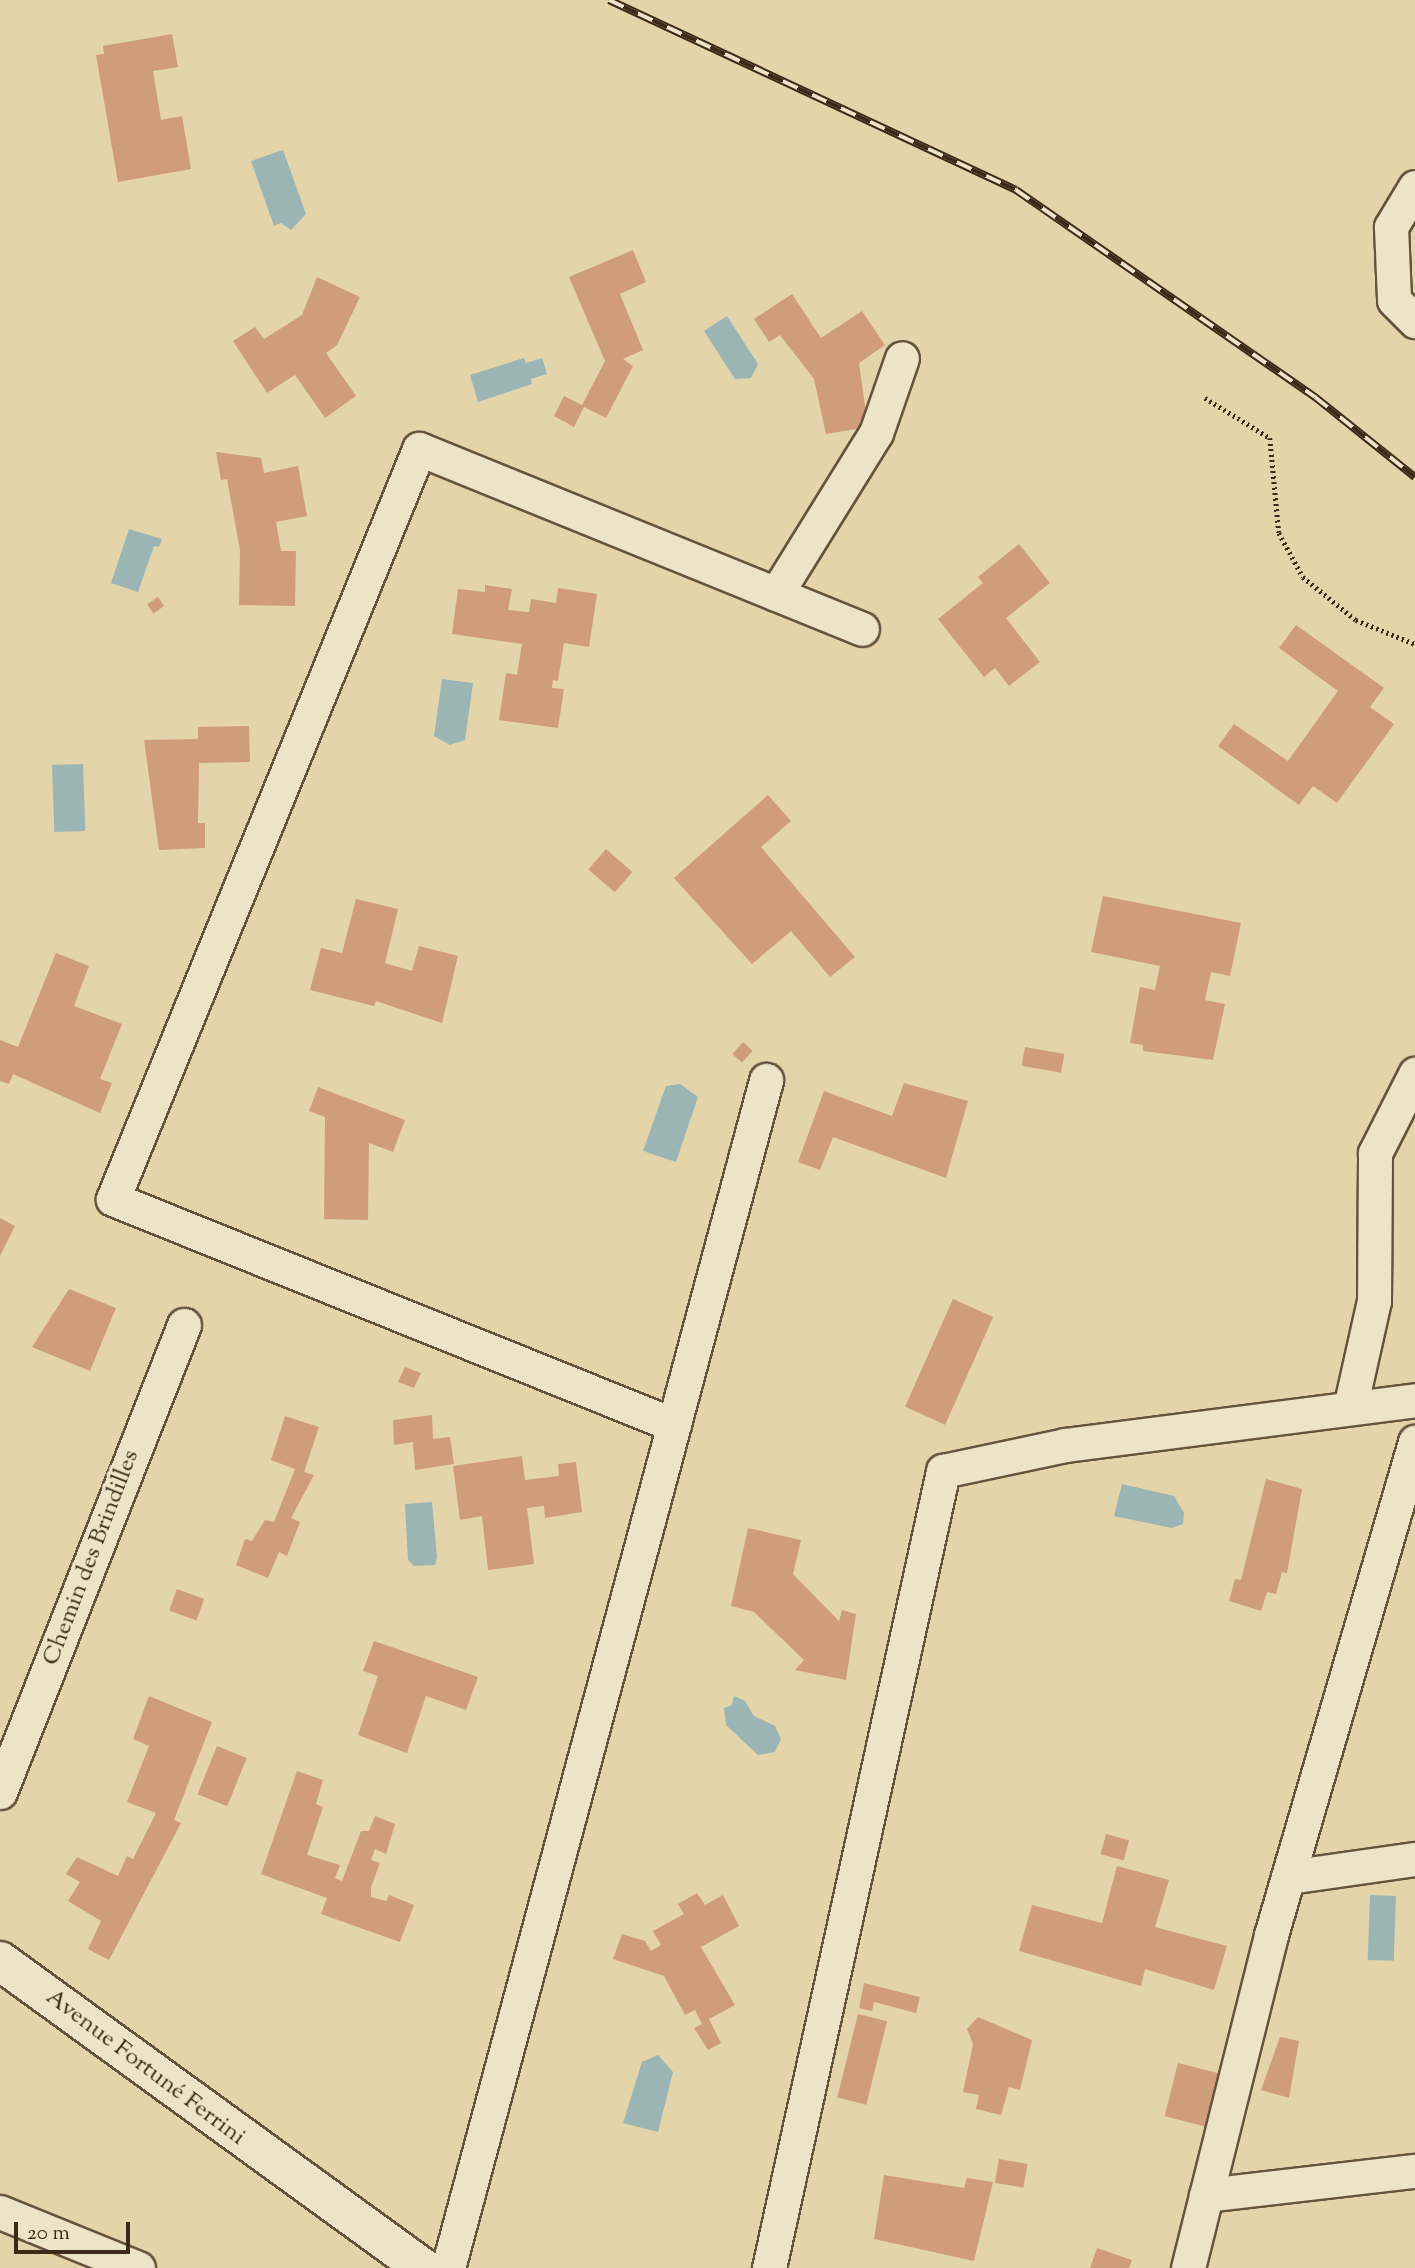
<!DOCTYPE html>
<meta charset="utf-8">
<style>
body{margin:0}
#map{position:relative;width:1415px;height:2268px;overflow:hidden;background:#e4d4a9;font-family:"Sorts Mill Goudy",serif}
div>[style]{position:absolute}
.water>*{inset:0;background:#9ab5b4;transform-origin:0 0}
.building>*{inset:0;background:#d09d7a;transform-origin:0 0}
.path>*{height:4.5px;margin-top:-2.25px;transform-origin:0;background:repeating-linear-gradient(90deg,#3b2919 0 2px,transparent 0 5.5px)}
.roads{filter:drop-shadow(2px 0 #65543d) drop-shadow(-2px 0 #65543d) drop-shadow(0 2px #65543d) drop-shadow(0 -2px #65543d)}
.minor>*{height:33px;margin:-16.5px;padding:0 16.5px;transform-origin:16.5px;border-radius:16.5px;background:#ede3c7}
.secondary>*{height:38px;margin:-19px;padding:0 19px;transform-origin:19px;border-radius:19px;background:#ede3c7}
.rail>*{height:8px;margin-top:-4px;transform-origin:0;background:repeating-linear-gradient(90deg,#ede3c7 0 16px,#3b2919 0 32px);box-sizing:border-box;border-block:2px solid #3b2919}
span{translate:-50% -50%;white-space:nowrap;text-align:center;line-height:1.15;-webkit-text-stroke:7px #ede3c7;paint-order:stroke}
.street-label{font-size:24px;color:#3b2919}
.scale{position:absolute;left:14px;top:2222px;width:116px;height:32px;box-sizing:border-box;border:4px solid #3b2919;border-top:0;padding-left:9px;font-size:21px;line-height:24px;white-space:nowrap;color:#3b2919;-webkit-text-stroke:5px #ede3c7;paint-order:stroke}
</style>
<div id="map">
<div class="water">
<div style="clip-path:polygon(283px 150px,306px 214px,291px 230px,281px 223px,274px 226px,251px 161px)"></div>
<div style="clip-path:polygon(727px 316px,758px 364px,751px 378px,735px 379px,704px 331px)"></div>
<div style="clip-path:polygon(524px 358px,526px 363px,542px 358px,547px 374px,531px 379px,532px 384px,478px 402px,470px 375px)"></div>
<div style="clip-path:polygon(129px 529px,162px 539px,159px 547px,154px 546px,138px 592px,111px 583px)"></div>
<div style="clip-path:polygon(442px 679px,473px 683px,465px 740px,450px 745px,434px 736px)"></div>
<div style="left:83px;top:764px;width:67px;height:31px;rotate:88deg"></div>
<div style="clip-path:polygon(680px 1084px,698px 1097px,676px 1162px,643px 1151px,666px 1086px)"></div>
<div style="clip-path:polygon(1122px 1484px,1174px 1496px,1184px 1513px,1183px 1524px,1172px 1528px,1114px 1516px)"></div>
<div style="clip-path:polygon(432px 1502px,437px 1557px,435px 1565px,414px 1566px,408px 1560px,405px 1504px)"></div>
<div style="clip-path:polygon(734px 1696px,745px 1701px,754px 1716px,775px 1726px,781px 1739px,775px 1752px,758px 1755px,726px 1725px,724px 1708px,732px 1705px)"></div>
<div style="left:1370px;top:1895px;width:26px;height:65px;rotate:2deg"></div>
<div style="clip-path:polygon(658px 2055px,673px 2072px,658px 2132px,623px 2123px,642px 2062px)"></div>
</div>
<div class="building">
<div style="clip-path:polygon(172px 34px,178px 67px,153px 71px,161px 120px,182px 116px,191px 169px,118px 182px,96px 55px,104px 54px,103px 46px)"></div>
<div style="clip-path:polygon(633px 250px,646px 282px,620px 294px,643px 350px,623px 359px,633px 366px,606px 418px,584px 407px,574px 427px,554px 416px,564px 396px,582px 405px,605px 361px,569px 277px)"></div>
<div style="clip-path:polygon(317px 277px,360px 297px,337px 345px,326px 353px,356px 396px,325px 418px,295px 375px,267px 393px,233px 341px,255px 327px,264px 339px,302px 315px)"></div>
<div style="clip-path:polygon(792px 294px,821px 338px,862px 311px,885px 345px,859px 363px,868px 427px,826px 434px,814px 379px,780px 335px,769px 342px,754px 319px)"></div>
<div style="clip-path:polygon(216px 452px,261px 458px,264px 473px,298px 466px,307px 516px,276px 522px,281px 551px,296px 551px,295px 606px,239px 605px,240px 550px,227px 479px,221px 480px)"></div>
<div style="clip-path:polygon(1019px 544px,1050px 583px,1006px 618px,1040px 662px,1009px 686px,995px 668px,984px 677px,938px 619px,983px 583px,978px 577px)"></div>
<div style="clip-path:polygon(485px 585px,512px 589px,508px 610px,529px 612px,531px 599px,556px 603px,558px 588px,597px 594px,589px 647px,564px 643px,558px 681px,553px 680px,552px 688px,564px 689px,558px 728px,499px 720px,506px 673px,517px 675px,522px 644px,452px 634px,458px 589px,485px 592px)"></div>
<div style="left:158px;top:597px;width:11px;height:13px;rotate:56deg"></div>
<div style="clip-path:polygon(1296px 625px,1384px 688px,1370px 707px,1394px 724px,1337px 803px,1313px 786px,1299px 805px,1218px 746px,1234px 724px,1288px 761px,1338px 691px,1279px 648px)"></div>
<div style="clip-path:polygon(249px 726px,250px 762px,199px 763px,198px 823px,205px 823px,205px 848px,159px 850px,144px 740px,198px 739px,198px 727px)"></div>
<div style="clip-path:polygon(768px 795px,791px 821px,761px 847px,855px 957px,830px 977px,791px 931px,752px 964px,674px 878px)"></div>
<div style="left:606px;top:849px;width:35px;height:27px;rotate:41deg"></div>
<div style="clip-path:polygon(1103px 896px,1241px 923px,1230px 976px,1211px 972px,1205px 1000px,1225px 1004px,1213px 1060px,1143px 1051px,1143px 1045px,1130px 1043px,1140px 987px,1155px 990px,1160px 966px,1091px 952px)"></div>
<div style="clip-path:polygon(356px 899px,398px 909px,385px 963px,412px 971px,419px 946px,458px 956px,442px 1023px,376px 1001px,374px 1006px,310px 990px,321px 948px,342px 953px)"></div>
<div style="clip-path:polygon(56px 953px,89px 966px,74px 1006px,122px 1024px,100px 1079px,112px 1083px,100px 1113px,13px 1074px,9px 1084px,0 1081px,0 1040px,18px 1047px)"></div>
<div style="left:743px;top:1042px;width:13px;height:16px;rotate:42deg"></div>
<div style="left:1025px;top:1047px;width:40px;height:19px;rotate:10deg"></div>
<div style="clip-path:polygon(904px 1083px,968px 1101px,946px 1178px,833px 1137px,820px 1170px,798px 1162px,824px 1091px,892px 1116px)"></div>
<div style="clip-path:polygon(318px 1087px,405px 1120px,393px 1152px,369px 1143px,368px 1220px,324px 1219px,325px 1117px,309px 1111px)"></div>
<div style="clip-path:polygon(0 1218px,15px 1226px,0 1256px)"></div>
<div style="clip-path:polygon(69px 1289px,116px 1308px,90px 1371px,32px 1347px)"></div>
<div style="left:953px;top:1299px;width:44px;height:118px;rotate:24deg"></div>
<div style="clip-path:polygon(405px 1367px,421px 1373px,414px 1388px,398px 1382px)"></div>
<div style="clip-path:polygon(432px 1415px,433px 1439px,450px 1437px,454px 1464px,415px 1470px,413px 1442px,394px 1445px,393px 1420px)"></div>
<div style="clip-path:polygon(285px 1416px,319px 1427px,304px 1472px,314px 1475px,291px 1518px,300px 1522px,287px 1556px,279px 1552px,268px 1578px,236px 1565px,245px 1539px,252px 1541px,265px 1520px,274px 1522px,295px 1469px,271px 1460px)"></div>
<div style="clip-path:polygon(522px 1456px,525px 1480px,559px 1476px,558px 1464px,576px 1462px,582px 1512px,545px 1518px,544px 1506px,527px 1508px,534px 1564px,488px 1570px,482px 1516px,460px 1520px,453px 1466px)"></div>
<div style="clip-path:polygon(1266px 1479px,1302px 1489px,1287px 1573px,1282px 1572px,1276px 1594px,1267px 1592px,1261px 1611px,1229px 1601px,1235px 1579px,1241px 1580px)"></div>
<div style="clip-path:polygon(748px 1528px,801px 1540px,793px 1574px,839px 1621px,842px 1610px,856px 1614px,846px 1680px,795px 1670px,804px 1660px,754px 1612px,731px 1606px)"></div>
<div style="left:177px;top:1589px;width:29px;height:23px;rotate:20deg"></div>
<div style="clip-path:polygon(374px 1641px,478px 1677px,466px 1710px,426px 1696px,407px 1753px,358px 1735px,378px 1676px,363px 1671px)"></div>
<div style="clip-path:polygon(149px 1696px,212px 1722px,174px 1820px,181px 1823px,109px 1960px,88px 1949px,101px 1921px,68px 1901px,80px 1882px,66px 1874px,77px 1857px,118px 1876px,127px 1856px,133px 1859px,156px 1813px,127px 1802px,149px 1746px,133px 1739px)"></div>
<div style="left:217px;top:1746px;width:32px;height:52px;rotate:22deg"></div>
<div style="clip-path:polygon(297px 1771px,323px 1780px,316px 1804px,323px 1807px,307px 1855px,340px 1865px,335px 1878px,342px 1881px,361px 1831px,369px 1831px,375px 1816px,395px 1824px,386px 1854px,375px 1849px,371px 1860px,380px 1863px,371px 1887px,371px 1897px,386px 1901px,389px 1895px,414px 1905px,400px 1942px,321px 1914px,327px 1898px,261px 1874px)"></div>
<div style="left:1106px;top:1834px;width:24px;height:21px;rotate:15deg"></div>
<div style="clip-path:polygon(1117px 1866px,1169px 1880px,1155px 1927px,1227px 1946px,1214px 1990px,1145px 1969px,1141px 1986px,1019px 1951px,1032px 1905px,1102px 1923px)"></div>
<div style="clip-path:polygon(697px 1893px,705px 1905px,723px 1895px,739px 1926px,701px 1947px,735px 2005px,709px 2019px,721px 2043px,708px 2050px,694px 2028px,702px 2024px,695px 2010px,685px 2015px,664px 1976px,613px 1959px,622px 1934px,645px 1941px,651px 1951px,661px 1945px,653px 1931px,684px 1914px,678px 1904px)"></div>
<div style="clip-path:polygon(864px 1983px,920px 1997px,916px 2013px,874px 2002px,872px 2011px,859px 2008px)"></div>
<div style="left:858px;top:2014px;width:30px;height:86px;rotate:14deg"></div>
<div style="clip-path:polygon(978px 2017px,1032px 2040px,1020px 2090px,1009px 2087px,1001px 2115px,976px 2109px,979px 2095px,963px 2092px,973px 2044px,967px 2029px)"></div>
<div style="clip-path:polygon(1280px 2037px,1299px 2041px,1289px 2098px,1261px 2090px)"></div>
<div style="left:1178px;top:2063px;width:42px;height:55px;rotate:14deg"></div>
<div style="left:999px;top:2159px;width:29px;height:24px;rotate:10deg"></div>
<div style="clip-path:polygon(884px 2175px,964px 2188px,967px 2178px,993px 2182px,974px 2261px,874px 2239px)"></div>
<div style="clip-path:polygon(1097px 2248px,1132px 2260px,1129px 2268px,1090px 2268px)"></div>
</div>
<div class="path">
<div style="left:1205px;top:398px;width:76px;rotate:31.6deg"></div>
<div style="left:1270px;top:438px;width:95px;rotate:84.6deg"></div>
<div style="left:1279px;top:533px;width:50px;rotate:61.4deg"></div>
<div style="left:1303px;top:577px;width:68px;rotate:39.1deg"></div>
<div style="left:1356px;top:620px;width:64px;rotate:22.1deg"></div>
</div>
<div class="roads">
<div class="minor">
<div style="left:1415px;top:187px;width:47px;rotate:121deg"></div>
<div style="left:1391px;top:227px;width:73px;rotate:87.6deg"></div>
<div style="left:1394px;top:300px;width:30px;rotate:45deg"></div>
<div style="left:776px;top:594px;width:190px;rotate:-58.2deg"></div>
<div style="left:876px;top:433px;width:79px;rotate:-70.9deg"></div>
<div style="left:1350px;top:1408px;width:110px;rotate:-77.4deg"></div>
<div style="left:1374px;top:1301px;width:148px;rotate:-89.6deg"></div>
<div style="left:1375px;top:1153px;width:89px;rotate:-63.1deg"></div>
<div style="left:674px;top:1425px;width:605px;rotate:-158.06deg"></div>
<div style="left:113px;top:1199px;width:810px;rotate:-67.8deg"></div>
<div style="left:419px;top:449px;width:478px;rotate:22.1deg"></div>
<div style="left:0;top:1792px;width:502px;rotate:-68.5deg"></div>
<div style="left:1288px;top:1877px;width:128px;rotate:-8.1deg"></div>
<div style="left:1206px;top:2195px;width:210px;rotate:-6.6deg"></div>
<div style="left:0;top:2212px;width:149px;rotate:22.1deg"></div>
<div style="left:448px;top:2268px;width:1230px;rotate:-75.01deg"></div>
<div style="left:769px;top:2268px;width:816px;rotate:-77.68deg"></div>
<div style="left:943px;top:1471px;width:125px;rotate:-12deg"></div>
<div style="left:1065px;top:1445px;width:353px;rotate:-7.3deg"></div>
<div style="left:1188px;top:2268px;width:343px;rotate:-76deg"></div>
<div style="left:1271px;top:1935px;width:514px;rotate:-73.72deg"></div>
</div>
<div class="secondary">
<div style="left:0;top:1961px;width:523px;rotate:35.97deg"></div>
</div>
</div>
<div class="rail">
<div style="left:609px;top:0;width:449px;rotate:25deg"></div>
<div style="left:1016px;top:190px;width:364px;rotate:34.7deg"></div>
<div style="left:1315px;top:397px;width:128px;rotate:38.7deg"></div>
</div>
<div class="street-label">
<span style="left:92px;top:1558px;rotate:-69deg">Chemin des Brindilles</span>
<span style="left:145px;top:2068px;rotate:37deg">Avenue Fortuné Ferrini</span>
</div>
<div class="scale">20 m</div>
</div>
